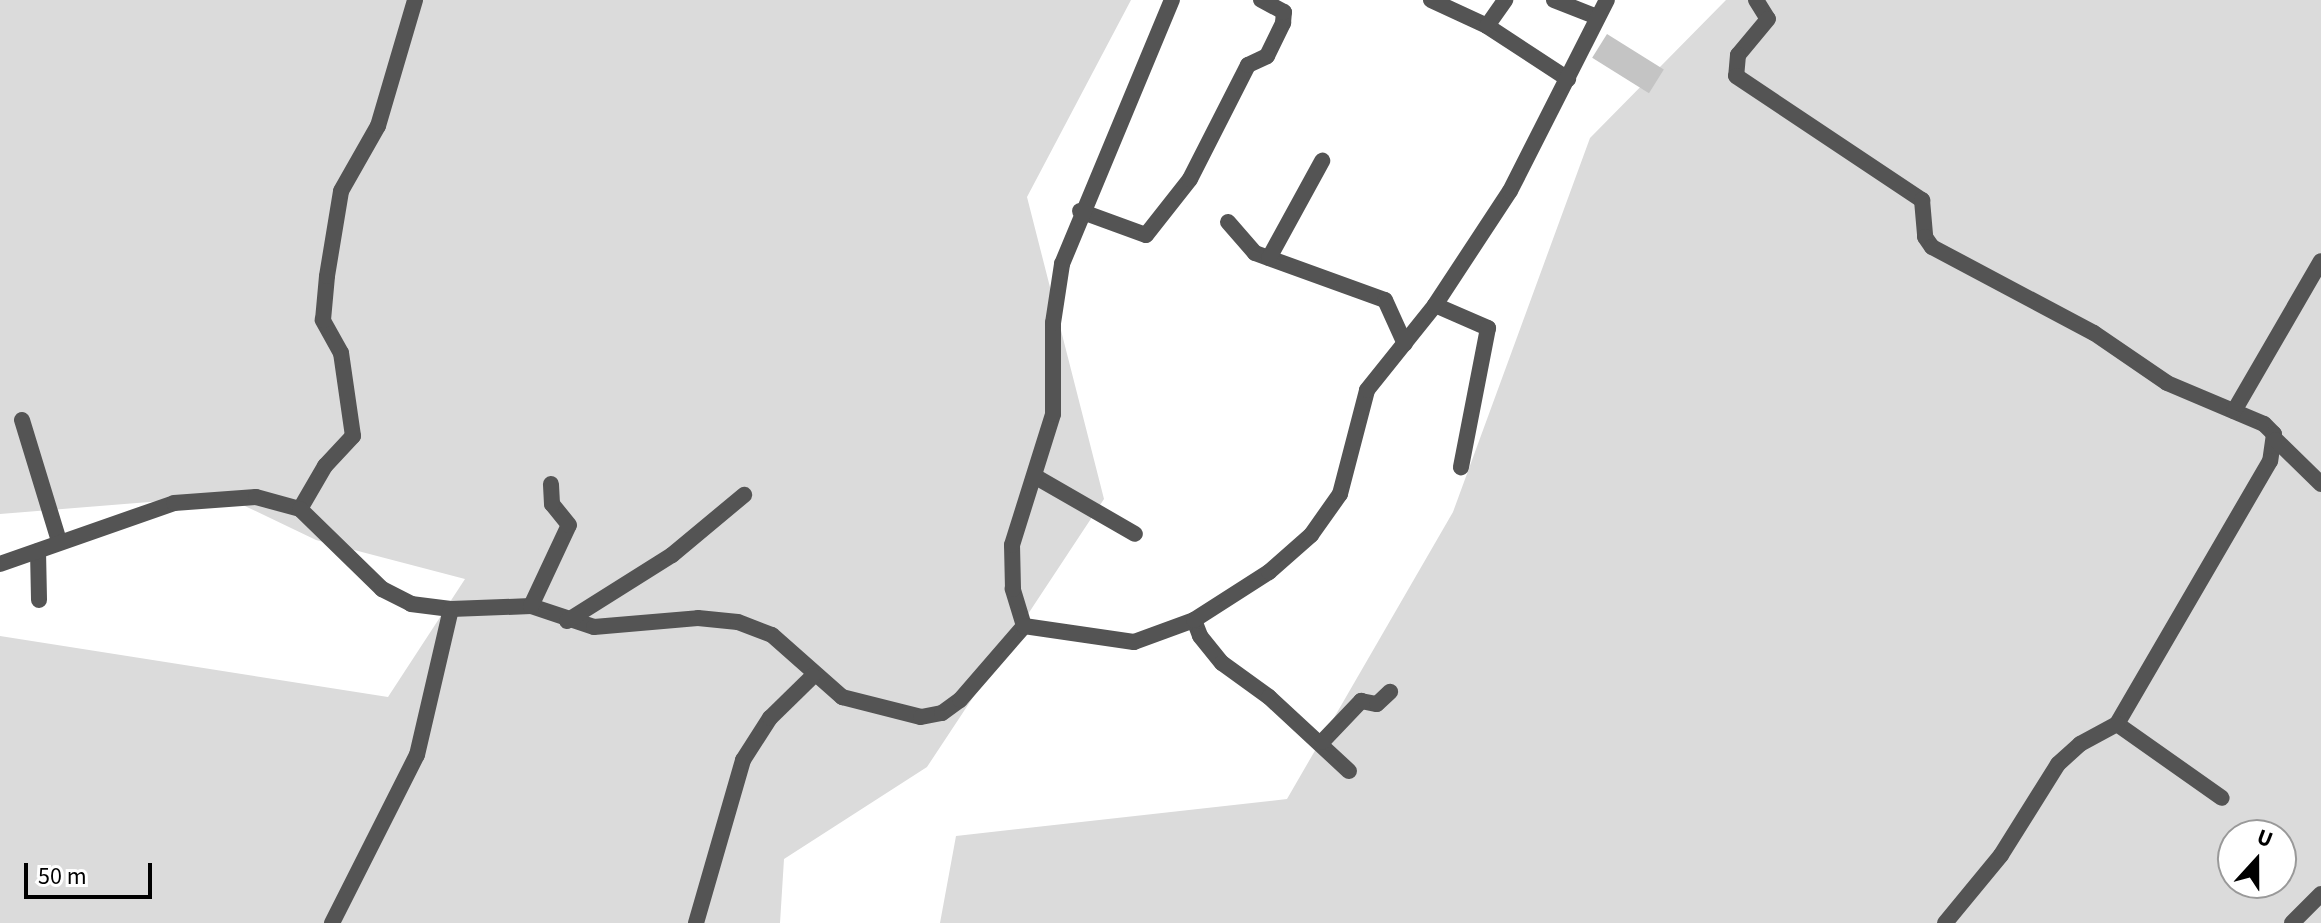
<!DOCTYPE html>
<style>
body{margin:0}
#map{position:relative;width:2321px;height:923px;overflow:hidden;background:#fff;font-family:"Source Sans 3",sans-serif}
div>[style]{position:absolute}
.green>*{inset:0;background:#dbdbdb}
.building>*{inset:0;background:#c4c4c4;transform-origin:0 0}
.minor>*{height:16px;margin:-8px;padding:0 8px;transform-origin:8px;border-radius:8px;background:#545454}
span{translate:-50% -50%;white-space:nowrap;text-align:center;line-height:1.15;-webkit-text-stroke:7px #fff;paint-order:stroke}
.north{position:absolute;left:2217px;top:819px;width:80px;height:80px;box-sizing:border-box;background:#fff;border:2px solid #999;border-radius:50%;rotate:21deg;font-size:22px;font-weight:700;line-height:32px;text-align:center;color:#000}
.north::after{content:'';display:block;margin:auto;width:28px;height:36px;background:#000;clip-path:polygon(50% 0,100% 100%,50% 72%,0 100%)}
.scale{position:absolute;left:24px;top:863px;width:128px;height:36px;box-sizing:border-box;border:4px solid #000;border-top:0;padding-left:10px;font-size:24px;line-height:28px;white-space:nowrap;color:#000;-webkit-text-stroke:6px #fff;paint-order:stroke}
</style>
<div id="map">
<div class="green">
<div style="clip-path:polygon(0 0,1131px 0,1027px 197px,1104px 499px,927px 767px,784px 859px,780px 923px,0 923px,0 636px,388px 697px,465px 579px,316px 540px,224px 496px,0 514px)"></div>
<div style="clip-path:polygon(evenodd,1726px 0,2321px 0,2321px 923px,940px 923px,956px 836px,1287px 799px,1453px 512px,1590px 138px,1726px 0,2233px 835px,2281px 835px,2281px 883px,2233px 883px,2233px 835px)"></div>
</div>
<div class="building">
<div style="left:1607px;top:34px;width:67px;height:28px;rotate:32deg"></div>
</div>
<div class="minor">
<div style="left:1431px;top:0;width:62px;rotate:24.9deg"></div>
<div style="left:1487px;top:26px;width:97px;rotate:33.2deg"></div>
<div style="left:1554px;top:0;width:46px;rotate:21.6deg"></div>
<div style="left:1756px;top:0;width:22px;rotate:58deg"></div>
<div style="left:1768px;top:19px;width:47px;rotate:129.8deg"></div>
<div style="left:1738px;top:55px;width:21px;rotate:95deg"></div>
<div style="left:1736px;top:76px;width:224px;rotate:33.7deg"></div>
<div style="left:1922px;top:200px;width:37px;rotate:85deg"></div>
<div style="left:1925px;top:237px;width:12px;rotate:55deg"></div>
<div style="left:1932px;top:247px;width:183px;rotate:28deg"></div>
<div style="left:2094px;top:333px;width:88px;rotate:34.4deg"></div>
<div style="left:2167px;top:383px;width:105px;rotate:22.9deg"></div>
<div style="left:2264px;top:424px;width:14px;rotate:45deg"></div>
<div style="left:2274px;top:434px;width:27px;rotate:98deg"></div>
<div style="left:2270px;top:461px;width:304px;rotate:120.2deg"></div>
<div style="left:2117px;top:724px;width:128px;rotate:35.2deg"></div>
<div style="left:1487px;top:26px;width:32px;rotate:-55deg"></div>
<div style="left:1080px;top:211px;width:70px;rotate:20deg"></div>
<div style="left:1146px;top:235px;width:71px;rotate:-51.8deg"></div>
<div style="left:1190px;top:179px;width:128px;rotate:-63deg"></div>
<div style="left:1248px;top:65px;width:21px;rotate:-25deg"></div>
<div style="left:1267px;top:56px;width:37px;rotate:-64deg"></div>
<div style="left:1283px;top:23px;width:11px;rotate:-85deg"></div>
<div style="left:1284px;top:12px;width:26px;rotate:-152deg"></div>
<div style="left:1228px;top:222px;width:41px;rotate:48.9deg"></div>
<div style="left:1255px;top:253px;width:138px;rotate:19.9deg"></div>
<div style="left:1385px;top:300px;width:48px;rotate:65.6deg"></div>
<div style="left:1269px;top:258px;width:111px;rotate:-61.3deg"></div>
<div style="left:1435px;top:305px;width:58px;rotate:23.5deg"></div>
<div style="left:1488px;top:328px;width:142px;rotate:101deg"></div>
<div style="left:2234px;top:411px;width:173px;rotate:-59.9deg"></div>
<div style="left:22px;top:420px;width:127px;rotate:73deg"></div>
<div style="left:2276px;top:440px;width:63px;rotate:44.4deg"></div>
<div style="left:1036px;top:477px;width:114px;rotate:29.9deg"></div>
<div style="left:300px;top:509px;width:50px;rotate:-59.8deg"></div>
<div style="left:325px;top:466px;width:41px;rotate:-47deg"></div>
<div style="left:353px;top:436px;width:84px;rotate:-98.2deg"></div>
<div style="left:341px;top:353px;width:38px;rotate:-119deg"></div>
<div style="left:323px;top:320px;width:44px;rotate:-84.8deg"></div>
<div style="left:327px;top:276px;width:86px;rotate:-80.6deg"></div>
<div style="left:341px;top:191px;width:75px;rotate:-60.4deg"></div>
<div style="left:378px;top:126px;width:131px;rotate:-73.6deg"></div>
<div style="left:38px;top:551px;width:49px;rotate:88.8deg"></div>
<div style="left:0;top:564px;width:184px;rotate:-19.3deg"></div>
<div style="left:174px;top:503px;width:82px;rotate:-4.2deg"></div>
<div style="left:256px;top:497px;width:46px;rotate:15.3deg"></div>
<div style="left:300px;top:509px;width:115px;rotate:44.3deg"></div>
<div style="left:382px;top:589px;width:33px;rotate:27deg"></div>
<div style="left:411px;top:604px;width:40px;rotate:7.1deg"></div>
<div style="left:451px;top:609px;width:80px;rotate:-2.1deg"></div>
<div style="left:531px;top:606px;width:66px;rotate:18.4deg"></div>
<div style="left:594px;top:627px;width:104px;rotate:-4.9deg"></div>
<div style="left:698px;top:618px;width:40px;rotate:5.7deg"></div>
<div style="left:738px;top:622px;width:36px;rotate:21deg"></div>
<div style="left:772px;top:635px;width:94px;rotate:41.5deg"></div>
<div style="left:842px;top:697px;width:81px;rotate:14.2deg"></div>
<div style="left:921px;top:717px;width:21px;rotate:-11deg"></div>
<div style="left:942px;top:713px;width:22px;rotate:-36deg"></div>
<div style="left:960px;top:700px;width:98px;rotate:-49.1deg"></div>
<div style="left:1024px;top:626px;width:39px;rotate:-107deg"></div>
<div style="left:1013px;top:589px;width:44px;rotate:-91.3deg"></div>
<div style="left:1012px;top:545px;width:137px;rotate:-72.6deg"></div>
<div style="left:1053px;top:414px;width:91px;rotate:-90deg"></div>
<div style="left:1053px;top:323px;width:60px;rotate:-81.3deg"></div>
<div style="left:1062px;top:264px;width:286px;rotate:-67.4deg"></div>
<div style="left:531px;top:606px;width:89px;rotate:-64.9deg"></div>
<div style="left:569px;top:525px;width:27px;rotate:-129deg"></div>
<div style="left:552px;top:504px;width:20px;rotate:-93deg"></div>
<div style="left:1194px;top:620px;width:17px;rotate:69deg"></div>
<div style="left:1200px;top:636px;width:35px;rotate:51deg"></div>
<div style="left:1222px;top:663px;width:58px;rotate:35.9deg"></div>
<div style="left:1269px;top:697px;width:109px;rotate:42.8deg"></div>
<div style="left:567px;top:621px;width:124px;rotate:-32.2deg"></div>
<div style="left:672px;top:555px;width:94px;rotate:-39.8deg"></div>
<div style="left:1024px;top:626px;width:111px;rotate:8.3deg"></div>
<div style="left:1134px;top:642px;width:64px;rotate:-20.1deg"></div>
<div style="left:1194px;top:620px;width:89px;rotate:-32.6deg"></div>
<div style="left:1269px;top:572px;width:56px;rotate:-41.4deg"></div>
<div style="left:1311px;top:535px;width:50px;rotate:-54.7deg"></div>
<div style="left:1340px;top:494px;width:107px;rotate:-75.4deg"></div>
<div style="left:1367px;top:390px;width:109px;rotate:-51.3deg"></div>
<div style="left:1435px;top:305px;width:136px;rotate:-56.7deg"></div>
<div style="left:1510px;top:191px;width:214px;rotate:-63.1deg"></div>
<div style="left:1322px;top:742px;width:57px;rotate:-46.4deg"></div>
<div style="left:1361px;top:701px;width:16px;rotate:11deg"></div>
<div style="left:1377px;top:704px;width:18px;rotate:-43deg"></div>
<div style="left:332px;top:923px;width:188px;rotate:-63.2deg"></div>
<div style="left:417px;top:755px;width:150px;rotate:-76.9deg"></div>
<div style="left:696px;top:923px;width:170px;rotate:-73.9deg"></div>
<div style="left:743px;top:760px;width:50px;rotate:-57.3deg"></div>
<div style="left:770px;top:718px;width:60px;rotate:-44.3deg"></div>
<div style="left:1945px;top:923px;width:88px;rotate:-50.5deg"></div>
<div style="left:2001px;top:855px;width:107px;rotate:-57.9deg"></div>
<div style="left:2058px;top:764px;width:30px;rotate:-42deg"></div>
<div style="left:2080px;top:744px;width:42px;rotate:-28.4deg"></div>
<div style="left:2292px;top:923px;width:41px;rotate:-45deg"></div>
</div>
<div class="north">U</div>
<div class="scale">50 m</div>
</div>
